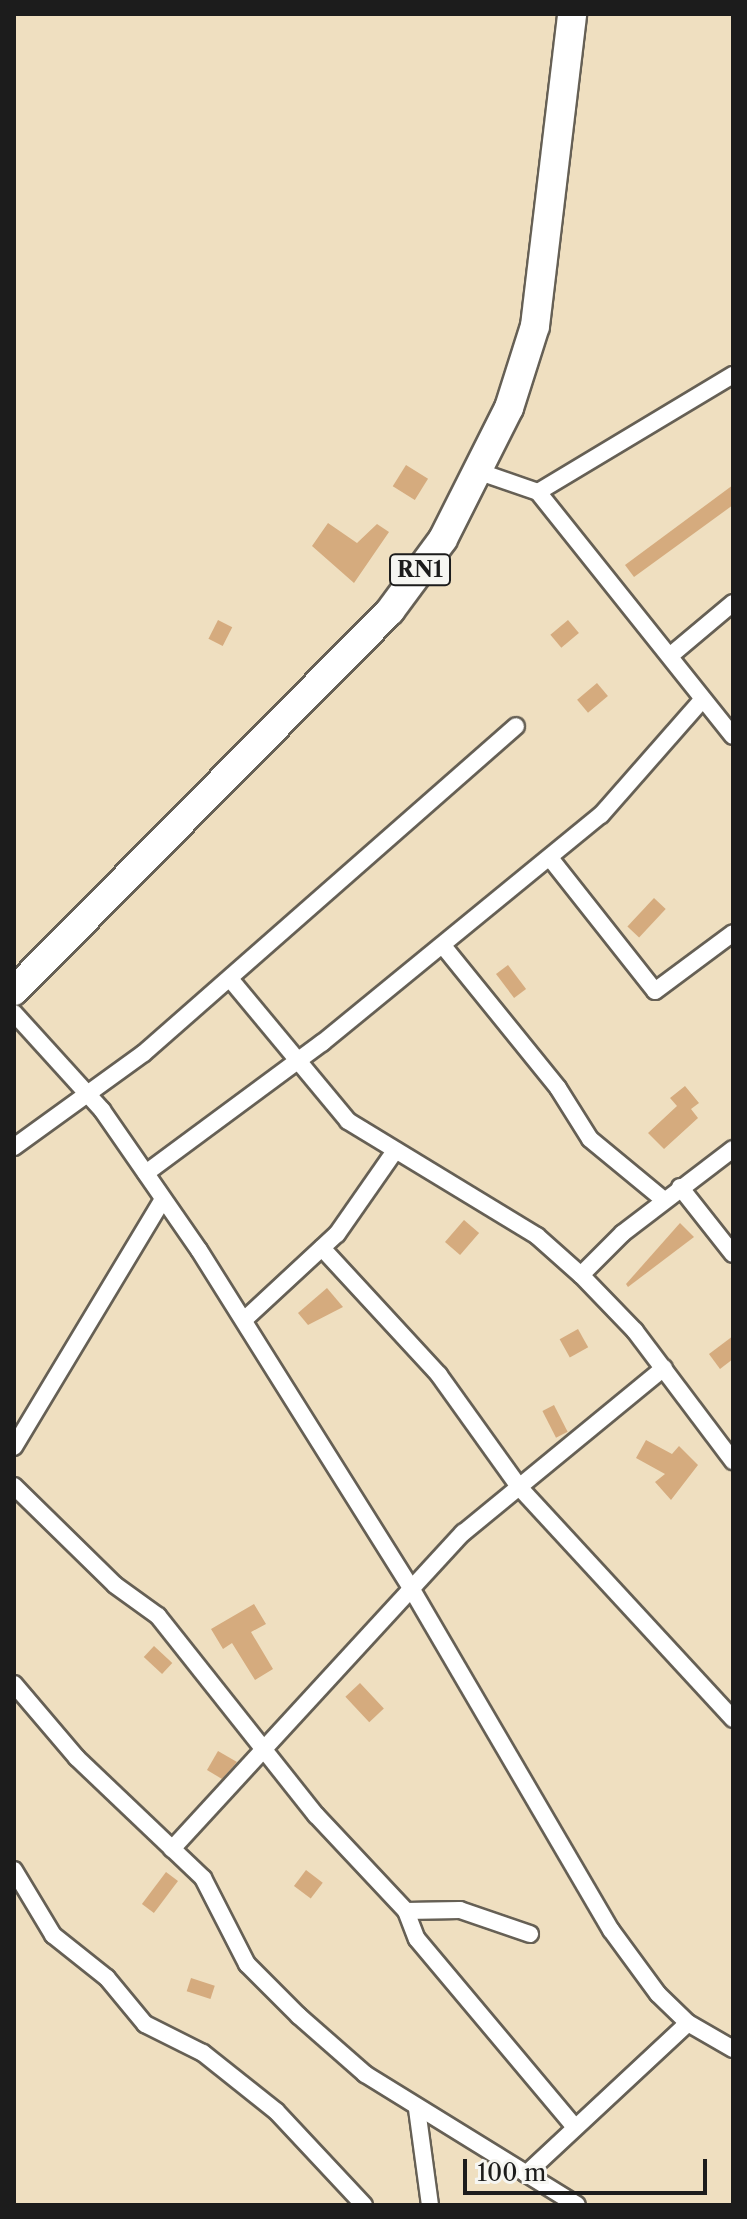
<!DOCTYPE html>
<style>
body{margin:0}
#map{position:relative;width:747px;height:2219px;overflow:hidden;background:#efdfc0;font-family:"Libre Caslon Text",serif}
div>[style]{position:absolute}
.building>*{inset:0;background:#d5ab7e;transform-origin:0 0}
.roads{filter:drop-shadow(2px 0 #666055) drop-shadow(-2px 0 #666055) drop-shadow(0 2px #666055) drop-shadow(0 -2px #666055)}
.minor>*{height:16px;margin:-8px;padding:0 8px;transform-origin:8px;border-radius:8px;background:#fff}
.trunk>*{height:28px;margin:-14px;padding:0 14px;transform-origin:14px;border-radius:14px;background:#fff}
span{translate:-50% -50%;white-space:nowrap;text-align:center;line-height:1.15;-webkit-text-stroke:7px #f6f6f2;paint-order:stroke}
.shield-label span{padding:2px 6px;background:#f6f6f2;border:2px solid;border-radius:6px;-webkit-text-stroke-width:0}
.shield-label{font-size:22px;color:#1c1c1c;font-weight:700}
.frame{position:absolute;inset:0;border:16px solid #1c1c1c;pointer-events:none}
.scale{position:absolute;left:463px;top:2159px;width:244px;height:36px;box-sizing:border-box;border:4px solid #1c1c1c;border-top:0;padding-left:10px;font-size:24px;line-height:28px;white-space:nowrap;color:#1c1c1c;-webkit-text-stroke:6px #f6f6f2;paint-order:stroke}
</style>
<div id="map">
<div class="building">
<div style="left:406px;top:465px;width:26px;height:25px;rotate:32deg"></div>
<div style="clip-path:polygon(733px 485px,733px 505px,634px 577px,625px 565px)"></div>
<div style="clip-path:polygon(328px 523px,357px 543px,377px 524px,389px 532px,354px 583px,312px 546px)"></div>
<div style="left:218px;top:620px;width:16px;height:21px;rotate:27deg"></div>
<div style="left:568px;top:620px;width:17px;height:23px;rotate:50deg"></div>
<div style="left:597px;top:683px;width:17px;height:26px;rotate:50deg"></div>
<div style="left:654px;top:898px;width:16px;height:39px;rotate:43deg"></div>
<div style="left:508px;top:965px;width:30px;height:15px;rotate:53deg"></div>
<div style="clip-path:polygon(685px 1086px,699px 1103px,691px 1109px,698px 1118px,664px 1149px,648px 1133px,677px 1106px,670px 1098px)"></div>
<div style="left:464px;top:1220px;width:20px;height:29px;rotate:41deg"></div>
<div style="clip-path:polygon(680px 1223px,694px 1237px,628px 1287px,626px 1284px)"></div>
<div style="clip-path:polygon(327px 1288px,343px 1307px,308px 1325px,298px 1313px)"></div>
<div style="left:578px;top:1329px;width:21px;height:21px;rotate:61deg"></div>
<div style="clip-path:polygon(733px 1336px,733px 1359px,720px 1369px,709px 1354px)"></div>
<div style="left:554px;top:1405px;width:30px;height:13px;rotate:63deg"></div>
<div style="clip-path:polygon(646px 1440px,672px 1454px,679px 1446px,698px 1465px,671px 1500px,655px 1482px,665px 1474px,636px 1458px)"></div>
<div style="clip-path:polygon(254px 1604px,266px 1624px,251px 1632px,273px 1669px,255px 1680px,232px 1643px,223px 1649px,211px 1629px)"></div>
<div style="left:154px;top:1646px;width:25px;height:15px;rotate:43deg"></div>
<div style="left:360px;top:1683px;width:35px;height:20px;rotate:47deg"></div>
<div style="clip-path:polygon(218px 1751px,237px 1762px,222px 1779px,207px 1770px)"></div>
<div style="left:306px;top:1870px;width:21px;height:20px;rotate:37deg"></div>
<div style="left:166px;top:1872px;width:15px;height:40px;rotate:37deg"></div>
<div style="left:191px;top:1978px;width:25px;height:14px;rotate:18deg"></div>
</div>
<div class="roads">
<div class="minor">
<div style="left:480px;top:472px;width:61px;rotate:19deg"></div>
<div style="left:538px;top:492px;width:312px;rotate:51.4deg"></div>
<div style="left:538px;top:492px;width:227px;rotate:-31deg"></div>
<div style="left:671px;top:655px;width:81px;rotate:-40deg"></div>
<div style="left:550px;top:858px;width:169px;rotate:51.7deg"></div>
<div style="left:655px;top:991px;width:97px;rotate:-36.6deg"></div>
<div style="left:444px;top:947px;width:181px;rotate:51deg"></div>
<div style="left:558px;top:1088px;width:60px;rotate:57.9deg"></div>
<div style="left:590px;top:1139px;width:96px;rotate:39.5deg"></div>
<div style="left:231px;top:980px;width:183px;rotate:50.3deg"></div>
<div style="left:348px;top:1121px;width:221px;rotate:31.3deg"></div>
<div style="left:537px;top:1236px;width:59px;rotate:41.6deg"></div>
<div style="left:581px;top:1275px;width:78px;rotate:46deg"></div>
<div style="left:635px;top:1331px;width:163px;rotate:53deg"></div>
<div style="left:14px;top:1013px;width:131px;rotate:47.8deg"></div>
<div style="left:102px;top:1110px;width:170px;rotate:55.3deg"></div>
<div style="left:199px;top:1250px;width:399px;rotate:57.9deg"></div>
<div style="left:411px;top:1588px;width:396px;rotate:59.7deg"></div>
<div style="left:611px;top:1930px;width:79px;rotate:53.7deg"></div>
<div style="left:658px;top:1994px;width:42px;rotate:44deg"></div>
<div style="left:688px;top:2023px;width:52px;rotate:30deg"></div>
<div style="left:14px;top:1147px;width:160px;rotate:-35.9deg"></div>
<div style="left:144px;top:1053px;width:495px;rotate:-41.3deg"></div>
<div style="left:146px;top:1173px;width:219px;rotate:-36.5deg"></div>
<div style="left:322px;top:1043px;width:360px;rotate:-39.3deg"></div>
<div style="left:601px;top:815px;width:153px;rotate:-48.7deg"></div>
<div style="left:680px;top:1187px;width:85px;rotate:51.7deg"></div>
<div style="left:322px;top:1248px;width:173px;rotate:47.3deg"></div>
<div style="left:439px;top:1375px;width:139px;rotate:54.4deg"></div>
<div style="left:520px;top:1488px;width:314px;rotate:47.3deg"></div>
<div style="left:581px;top:1275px;width:59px;rotate:-45deg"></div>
<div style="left:623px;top:1233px;width:138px;rotate:-37.4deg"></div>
<div style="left:244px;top:1320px;width:127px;rotate:-42.8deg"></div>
<div style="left:337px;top:1234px;width:101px;rotate:-55.1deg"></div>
<div style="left:14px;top:1447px;width:289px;rotate:-59deg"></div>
<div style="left:14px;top:1486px;width:141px;rotate:44.4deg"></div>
<div style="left:115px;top:1585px;width:53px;rotate:35.8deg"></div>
<div style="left:158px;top:1616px;width:254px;rotate:51.6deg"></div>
<div style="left:316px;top:1815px;width:132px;rotate:46.8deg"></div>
<div style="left:406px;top:1911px;width:30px;rotate:69deg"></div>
<div style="left:417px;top:1939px;width:241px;rotate:50deg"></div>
<div style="left:14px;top:1684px;width:97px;rotate:49.6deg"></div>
<div style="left:77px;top:1758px;width:174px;rotate:43.6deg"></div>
<div style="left:203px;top:1878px;width:97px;rotate:62.9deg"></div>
<div style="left:247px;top:1964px;width:74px;rotate:45deg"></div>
<div style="left:299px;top:2016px;width:88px;rotate:41.3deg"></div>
<div style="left:365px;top:2074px;width:249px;rotate:31.7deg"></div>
<div style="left:172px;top:1849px;width:430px;rotate:-47.4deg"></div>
<div style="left:463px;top:1533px;width:260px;rotate:-39.4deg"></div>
<div style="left:14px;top:1870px;width:76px;rotate:59deg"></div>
<div style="left:53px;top:1935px;width:69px;rotate:38.5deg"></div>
<div style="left:107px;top:1978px;width:60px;rotate:50.4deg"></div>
<div style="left:145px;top:2024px;width:65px;rotate:26.6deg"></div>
<div style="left:203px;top:2053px;width:93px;rotate:38.5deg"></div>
<div style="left:276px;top:2111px;width:129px;rotate:46.9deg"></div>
<div style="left:406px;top:1911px;width:54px;rotate:-1.1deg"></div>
<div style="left:460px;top:1910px;width:74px;rotate:18.9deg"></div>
<div style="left:417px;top:2109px;width:97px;rotate:82.3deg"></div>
<div style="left:526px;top:2174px;width:221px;rotate:-43deg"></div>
</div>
<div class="trunk">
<div style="left:14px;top:991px;width:535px;rotate:-45.3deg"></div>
<div style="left:390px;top:611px;width:89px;rotate:-53.6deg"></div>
<div style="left:443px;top:539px;width:147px;rotate:-63.3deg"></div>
<div style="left:509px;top:408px;width:86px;rotate:-72.4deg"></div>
<div style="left:535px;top:326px;width:314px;rotate:-83.2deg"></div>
</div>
</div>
<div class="shield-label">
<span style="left:420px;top:570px">RN1</span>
</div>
<div class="frame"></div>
<div class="scale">100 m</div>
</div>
